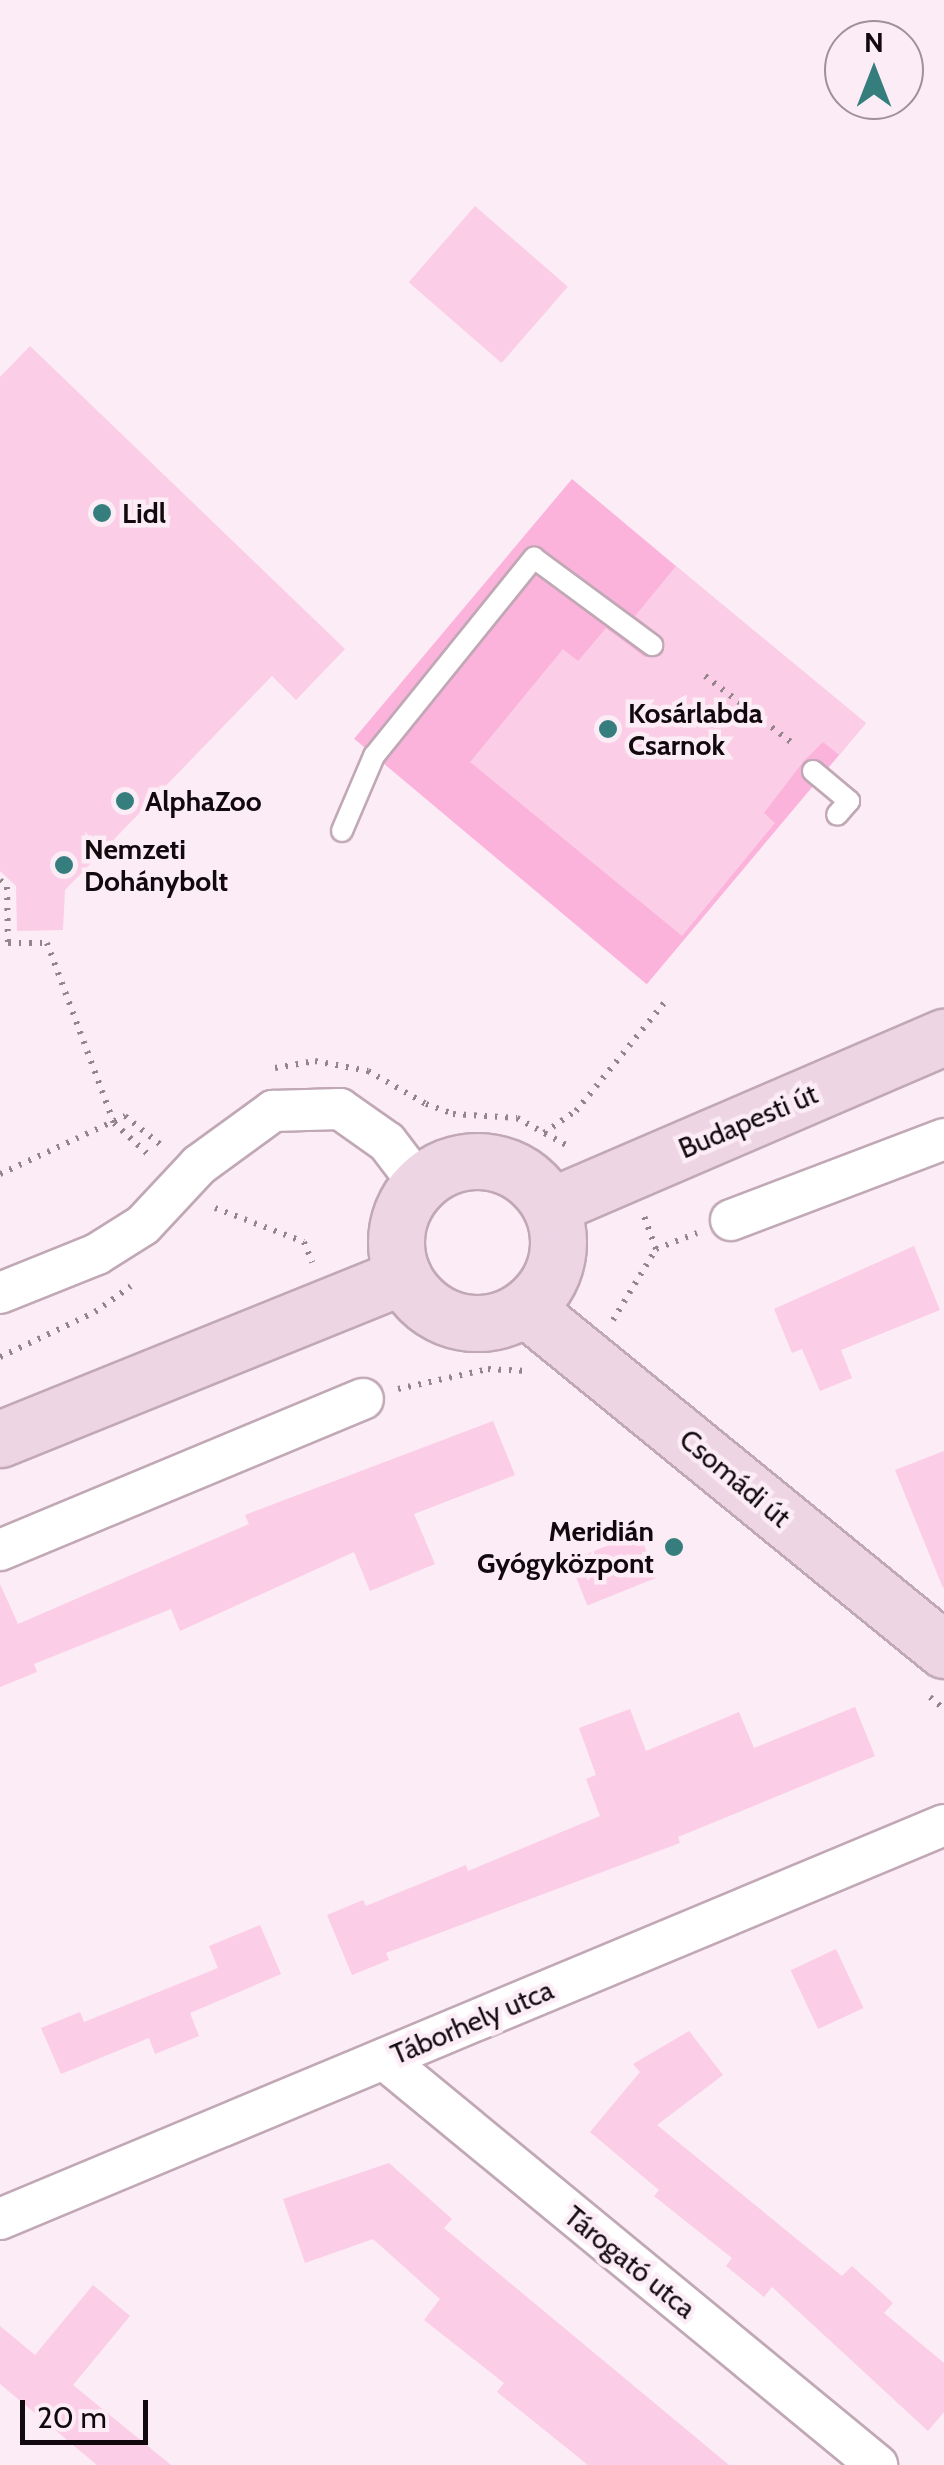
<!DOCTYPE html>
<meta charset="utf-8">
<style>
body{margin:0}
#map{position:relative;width:944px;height:2465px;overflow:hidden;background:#fcecf5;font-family:Cabin,sans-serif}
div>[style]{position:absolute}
.green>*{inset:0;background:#fbb2db;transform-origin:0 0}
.building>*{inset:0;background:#fbcde6;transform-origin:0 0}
.path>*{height:6px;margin-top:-3px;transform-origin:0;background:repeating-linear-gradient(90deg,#92858c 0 2.5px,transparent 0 10.5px)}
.roads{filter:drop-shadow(2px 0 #c1a8b5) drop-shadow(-2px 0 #c1a8b5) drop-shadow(0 2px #c1a8b5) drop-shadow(0 -2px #c1a8b5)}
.lane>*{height:20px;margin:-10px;padding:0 10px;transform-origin:10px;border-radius:10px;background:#fff}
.street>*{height:40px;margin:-20px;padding:0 20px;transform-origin:20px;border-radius:20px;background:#fff}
.secondary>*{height:55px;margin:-27.5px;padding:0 27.5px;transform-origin:27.5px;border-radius:27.5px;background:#eed5e4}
.secondary>.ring{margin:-27.5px;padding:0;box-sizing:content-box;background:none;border:55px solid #eed5e4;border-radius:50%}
.dots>*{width:28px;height:28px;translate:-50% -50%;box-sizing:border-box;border:5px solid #fcecf5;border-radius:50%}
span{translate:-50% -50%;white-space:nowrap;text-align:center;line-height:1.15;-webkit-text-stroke:9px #fcecf5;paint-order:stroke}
.poi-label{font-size:28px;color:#12090e;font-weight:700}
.left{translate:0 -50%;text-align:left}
.right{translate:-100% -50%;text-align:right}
.street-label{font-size:28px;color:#12090e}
.north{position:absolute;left:824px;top:20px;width:100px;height:100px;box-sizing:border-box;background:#fcecf5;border:2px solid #9e9199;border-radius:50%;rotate:0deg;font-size:28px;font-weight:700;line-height:40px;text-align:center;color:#12090e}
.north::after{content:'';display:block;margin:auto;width:35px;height:45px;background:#357e7d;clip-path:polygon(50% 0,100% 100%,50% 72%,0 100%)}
.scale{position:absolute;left:20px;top:2400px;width:128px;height:45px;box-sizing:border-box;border:5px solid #12090e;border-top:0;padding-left:12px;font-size:30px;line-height:35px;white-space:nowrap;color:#12090e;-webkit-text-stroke:8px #fcecf5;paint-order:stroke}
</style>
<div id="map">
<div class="green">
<div style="left:572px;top:479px;width:382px;height:339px;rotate:40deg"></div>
</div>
<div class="building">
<div style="left:475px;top:206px;width:123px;height:101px;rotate:41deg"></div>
<div style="clip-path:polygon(30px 346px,345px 649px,296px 700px,272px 676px,65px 890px,63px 930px,17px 931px,16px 886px,0 871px,0 377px)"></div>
<div style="clip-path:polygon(676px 566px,866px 723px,839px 755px,823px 742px,803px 762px,764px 813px,775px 823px,682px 936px,470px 762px,563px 649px,578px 661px,606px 628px,645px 657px,662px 654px,664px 639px,635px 616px)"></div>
<div style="clip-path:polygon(914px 1246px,940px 1310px,841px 1350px,852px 1378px,820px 1391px,802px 1349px,792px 1353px,774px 1309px)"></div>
<div style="clip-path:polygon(493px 1421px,515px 1475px,414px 1514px,435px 1564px,370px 1591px,354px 1552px,180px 1631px,171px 1609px,34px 1664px,37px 1672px,0 1687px,0 1584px,18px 1624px,249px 1524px,245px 1515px)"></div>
<div style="clip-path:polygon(944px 1451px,944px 1587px,943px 1588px,895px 1470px)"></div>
<div style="left:639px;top:1533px;width:48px;height:75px;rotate:68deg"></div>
<div style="clip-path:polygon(855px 1707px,875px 1756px,678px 1837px,680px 1843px,386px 1953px,389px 1960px,352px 1975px,327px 1915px,363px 1900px,366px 1906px,466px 1865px,468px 1871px,600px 1816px,586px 1779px,596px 1775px,579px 1728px,630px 1709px,646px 1751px,739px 1712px,754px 1748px)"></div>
<div style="clip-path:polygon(260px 1925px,281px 1974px,190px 2013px,199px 2036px,155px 2054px,149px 2038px,61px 2074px,41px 2028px,80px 2012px,84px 2022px,218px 1968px,209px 1946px)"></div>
<div style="left:836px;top:1949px;width:65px;height:50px;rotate:65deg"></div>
<div style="clip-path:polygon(689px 2031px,723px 2075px,657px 2125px,842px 2276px,852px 2266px,893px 2303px,884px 2313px,944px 2363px,944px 2412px,928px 2431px,772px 2287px,764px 2297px,726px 2266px,732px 2258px,654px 2196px,659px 2190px,590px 2132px,640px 2072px,633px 2064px)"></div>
<div style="clip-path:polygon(389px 2163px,452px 2219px,444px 2228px,729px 2465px,588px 2465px,497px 2392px,504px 2383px,424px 2320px,440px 2299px,373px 2239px,305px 2263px,283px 2199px)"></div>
<div style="clip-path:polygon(93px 2285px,130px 2316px,73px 2385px,171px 2465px,97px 2465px,0 2384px,0 2326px,35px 2355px)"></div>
</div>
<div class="path">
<div style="left:705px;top:676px;width:113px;rotate:37.5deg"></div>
<div style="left:0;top:880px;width:10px;rotate:45deg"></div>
<div style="left:7px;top:887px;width:56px;rotate:89deg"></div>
<div style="left:8px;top:943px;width:39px"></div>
<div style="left:47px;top:943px;width:192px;rotate:69.6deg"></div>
<div style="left:114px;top:1123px;width:52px;rotate:42.6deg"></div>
<div style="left:275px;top:1068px;width:41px;rotate:-9.9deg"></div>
<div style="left:315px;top:1061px;width:54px;rotate:10.7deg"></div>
<div style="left:368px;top:1071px;width:67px;rotate:29.6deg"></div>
<div style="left:426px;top:1104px;width:29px;rotate:20deg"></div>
<div style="left:453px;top:1114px;width:64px;rotate:3.6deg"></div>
<div style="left:517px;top:1118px;width:58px;rotate:28.8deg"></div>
<div style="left:544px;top:1133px;width:39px;rotate:-35deg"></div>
<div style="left:576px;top:1111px;width:146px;rotate:-50.8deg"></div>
<div style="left:0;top:1174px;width:138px;rotate:-24.9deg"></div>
<div style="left:125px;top:1116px;width:46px;rotate:38.9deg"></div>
<div style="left:215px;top:1208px;width:95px;rotate:20.9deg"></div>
<div style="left:304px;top:1242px;width:22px;rotate:68deg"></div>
<div style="left:656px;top:1249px;width:44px;rotate:-21.3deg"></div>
<div style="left:613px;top:1320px;width:83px;rotate:-58.8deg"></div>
<div style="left:656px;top:1249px;width:35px;rotate:-110deg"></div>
<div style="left:0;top:1357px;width:105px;rotate:-25.3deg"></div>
<div style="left:95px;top:1312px;width:44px;rotate:-35.8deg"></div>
<div style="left:398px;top:1389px;width:92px;rotate:-12.5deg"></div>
<div style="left:488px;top:1369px;width:35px;rotate:3deg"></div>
<div style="left:930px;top:1697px;width:18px;rotate:41deg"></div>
</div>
<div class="roads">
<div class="lane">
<div style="left:813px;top:771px;width:47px;rotate:39.8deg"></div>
<div style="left:849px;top:801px;width:18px;rotate:131deg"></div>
<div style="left:342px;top:831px;width:82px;rotate:-66.9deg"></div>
<div style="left:374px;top:756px;width:255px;rotate:-51.1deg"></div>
<div style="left:534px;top:558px;width:147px;rotate:36.4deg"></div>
</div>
<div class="street">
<div style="left:731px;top:1220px;width:228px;rotate:-20.8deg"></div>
<div style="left:0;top:1293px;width:105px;rotate:-21.9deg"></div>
<div style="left:97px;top:1254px;width:54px;rotate:-32.2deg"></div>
<div style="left:143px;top:1225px;width:82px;rotate:-47deg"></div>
<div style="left:199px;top:1165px;width:92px;rotate:-36.1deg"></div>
<div style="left:273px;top:1111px;width:67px;rotate:-1.7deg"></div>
<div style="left:340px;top:1109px;width:57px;rotate:35.1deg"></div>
<div style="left:387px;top:1142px;width:53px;rotate:52.7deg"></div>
<div style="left:0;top:1550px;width:393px;rotate:-22.6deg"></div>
<div style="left:384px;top:2059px;width:639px;rotate:39.47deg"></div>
<div style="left:0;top:2219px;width:1023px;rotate:-22.65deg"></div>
</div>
<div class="secondary">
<div class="ring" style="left:396px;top:1161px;width:107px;height:107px"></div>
<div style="left:551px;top:1206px;width:428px;rotate:-23.3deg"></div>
<div style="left:525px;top:1308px;width:541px;rotate:39.22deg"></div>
<div style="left:0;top:1439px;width:435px;rotate:-22deg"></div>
</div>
</div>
<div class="dots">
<div style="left:102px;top:513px;background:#357e7d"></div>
<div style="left:608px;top:729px;background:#357e7d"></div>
<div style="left:125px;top:801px;background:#357e7d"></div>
<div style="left:64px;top:865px;background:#357e7d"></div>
<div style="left:674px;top:1547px;background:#357e7d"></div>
</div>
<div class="poi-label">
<span class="left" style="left:122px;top:513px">Lidl</span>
<span class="left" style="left:628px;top:729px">Kosárlabda<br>Csarnok</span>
<span class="left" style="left:145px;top:801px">AlphaZoo</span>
<span class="left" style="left:84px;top:865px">Nemzeti<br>Dohánybolt</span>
<span class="right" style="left:654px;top:1547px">Meridián<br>Gyógyközpont</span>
</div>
<div class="street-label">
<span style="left:748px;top:1121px;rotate:-23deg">Budapesti út</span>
<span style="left:735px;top:1478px;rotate:40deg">Csomádi út</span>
<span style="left:472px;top:2022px;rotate:-23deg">Táborhely utca</span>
<span style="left:630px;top:2262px;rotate:39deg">Tárogató utca</span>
</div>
<div class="north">N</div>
<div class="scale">20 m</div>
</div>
